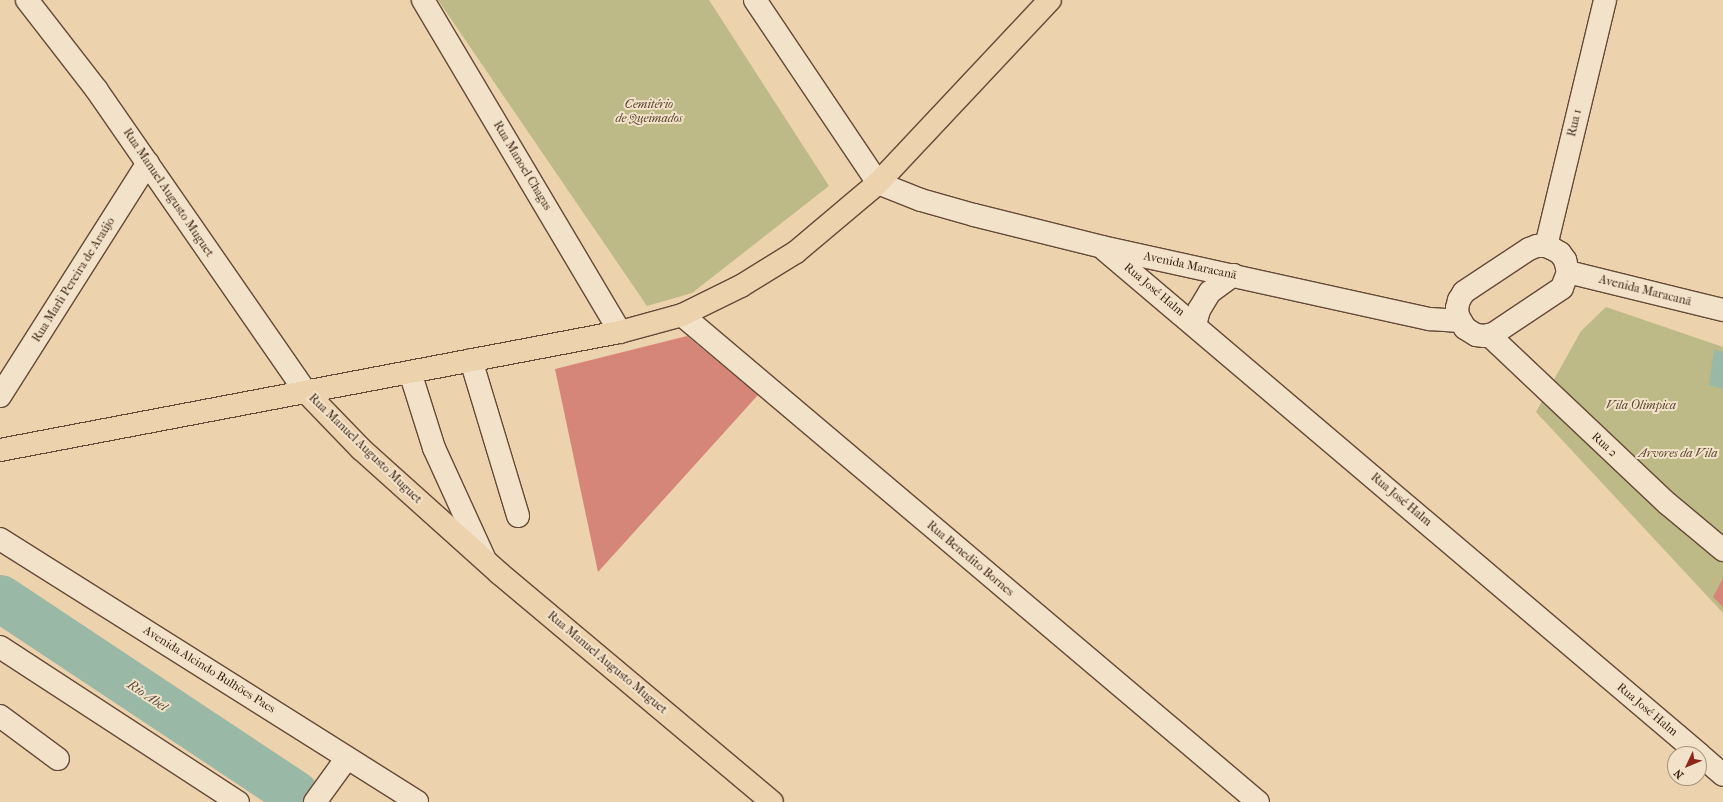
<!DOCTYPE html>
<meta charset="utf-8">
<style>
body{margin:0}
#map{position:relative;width:1723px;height:802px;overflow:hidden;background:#edd2ae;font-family:"IM FELL French Canon",serif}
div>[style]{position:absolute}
.green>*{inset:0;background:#bdba87}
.water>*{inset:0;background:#9ab8a6}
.river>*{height:47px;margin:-23.5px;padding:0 23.5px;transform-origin:23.5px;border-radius:23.5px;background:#9ab8a6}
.building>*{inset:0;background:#d68678}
.roads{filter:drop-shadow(1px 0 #644a37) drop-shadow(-1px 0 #644a37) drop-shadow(0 1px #644a37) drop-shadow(0 -1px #644a37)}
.minor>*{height:22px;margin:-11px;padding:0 11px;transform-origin:11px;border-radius:11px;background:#f3e2ca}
.major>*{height:22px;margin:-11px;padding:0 11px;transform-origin:11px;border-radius:11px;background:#edd2ae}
span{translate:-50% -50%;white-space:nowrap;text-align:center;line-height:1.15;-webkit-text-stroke:4px #f3e2ca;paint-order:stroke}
.park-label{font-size:12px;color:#58442d;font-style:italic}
.street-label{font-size:12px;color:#361d0f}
.water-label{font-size:13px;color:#544c3c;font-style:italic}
.north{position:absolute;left:1667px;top:746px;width:40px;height:40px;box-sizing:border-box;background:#f3e2ca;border:1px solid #a7937f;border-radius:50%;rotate:226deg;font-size:11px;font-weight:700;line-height:16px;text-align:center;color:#361d0f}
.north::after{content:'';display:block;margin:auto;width:14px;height:18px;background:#8f2418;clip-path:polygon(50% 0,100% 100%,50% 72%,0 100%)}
</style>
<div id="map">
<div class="green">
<div style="clip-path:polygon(438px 0,709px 0,829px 186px,692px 293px,647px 306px)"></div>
<div style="clip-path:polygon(1606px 307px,1723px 347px,1723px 613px,1536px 412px,1581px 331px)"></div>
</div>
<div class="water">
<div style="clip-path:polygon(1714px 349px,1723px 352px,1723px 389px,1709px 385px)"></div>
</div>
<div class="river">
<div style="left:0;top:598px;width:354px;rotate:33.6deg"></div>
</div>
<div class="building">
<div style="clip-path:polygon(687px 336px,758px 395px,598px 572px,555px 369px)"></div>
<div style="clip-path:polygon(1723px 578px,1723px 607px,1713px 597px)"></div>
</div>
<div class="roads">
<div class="minor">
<div style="left:27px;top:0;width:113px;rotate:52.2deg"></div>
<div style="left:96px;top:89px;width:369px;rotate:55.3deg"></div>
<div style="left:423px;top:0;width:386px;rotate:59.3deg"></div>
<div style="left:755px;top:0;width:220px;rotate:56.1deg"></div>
<div style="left:878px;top:183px;width:46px;rotate:21.6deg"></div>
<div style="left:921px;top:200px;width:55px;rotate:15.8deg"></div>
<div style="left:974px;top:215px;width:132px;rotate:14deg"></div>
<div style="left:1102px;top:247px;width:336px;rotate:12.4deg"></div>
<div style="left:1430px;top:319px;width:30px;rotate:4deg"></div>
<div style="left:1537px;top:246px;width:9px"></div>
<div style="left:1546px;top:246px;width:8px;rotate:23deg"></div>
<div style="left:1553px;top:249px;width:8px;rotate:30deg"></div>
<div style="left:1560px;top:253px;width:9px;rotate:54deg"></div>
<div style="left:1565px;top:260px;width:12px;rotate:76deg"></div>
<div style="left:1568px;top:272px;width:17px;rotate:111deg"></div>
<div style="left:1562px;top:288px;width:83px;rotate:146.3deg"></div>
<div style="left:1493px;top:334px;width:9px;rotate:167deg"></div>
<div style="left:1484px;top:336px;width:8px;rotate:-173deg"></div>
<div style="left:1476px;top:335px;width:13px;rotate:-148deg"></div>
<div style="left:1465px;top:328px;width:14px;rotate:-120deg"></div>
<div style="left:1458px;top:316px;width:8px;rotate:-97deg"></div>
<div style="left:1457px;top:308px;width:8px;rotate:-76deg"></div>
<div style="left:1459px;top:300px;width:9px;rotate:-58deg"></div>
<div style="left:1464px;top:292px;width:78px;rotate:-33.5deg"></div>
<div style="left:1529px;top:249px;width:9px;rotate:-21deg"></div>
<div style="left:1546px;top:246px;width:253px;rotate:-76.5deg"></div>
<div style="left:1105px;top:250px;width:779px;rotate:40.31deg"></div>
<div style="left:1568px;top:272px;width:160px;rotate:13.8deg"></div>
<div style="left:682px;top:315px;width:754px;rotate:40.21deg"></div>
<div style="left:1195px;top:325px;width:16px;rotate:-75deg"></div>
<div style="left:1199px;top:310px;width:21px;rotate:-59deg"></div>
<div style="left:1210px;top:292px;width:29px;rotate:-36deg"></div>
<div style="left:1489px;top:335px;width:246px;rotate:43.4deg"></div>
<div style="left:1668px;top:504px;width:72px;rotate:39.9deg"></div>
<div style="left:471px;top:360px;width:163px;rotate:73.2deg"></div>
<div style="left:410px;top:372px;width:80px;rotate:72.5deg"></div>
<div style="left:434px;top:448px;width:123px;rotate:65.5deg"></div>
<div style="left:0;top:396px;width:276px;rotate:-57.6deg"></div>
<div style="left:0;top:539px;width:493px;rotate:32.2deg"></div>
<div style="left:0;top:647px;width:284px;rotate:33.1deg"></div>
<div style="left:0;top:716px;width:72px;rotate:36.6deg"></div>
<div style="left:1699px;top:754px;width:32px;rotate:41deg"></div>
<div style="left:315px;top:802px;width:54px;rotate:-54deg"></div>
</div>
<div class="major">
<div style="left:306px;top:392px;width:79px;rotate:46deg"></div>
<div style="left:361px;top:449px;width:186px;rotate:41.9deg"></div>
<div style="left:499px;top:573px;width:356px;rotate:40deg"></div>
<div style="left:0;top:450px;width:631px;rotate:-10.78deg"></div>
<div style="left:620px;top:332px;width:64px;rotate:-15.3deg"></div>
<div style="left:682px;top:315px;width:66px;rotate:-26.2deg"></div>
<div style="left:741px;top:286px;width:65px;rotate:-31.7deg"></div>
<div style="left:796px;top:252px;width:107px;rotate:-40.1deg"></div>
<div style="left:878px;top:183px;width:251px;rotate:-46.8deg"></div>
</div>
</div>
<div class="park-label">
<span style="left:649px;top:112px">Cemitério<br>de Queimados</span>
<span style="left:1641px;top:406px">Vila Olimpica</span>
<span style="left:1678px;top:454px">Arvores da Vila</span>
</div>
<div class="street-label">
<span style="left:1575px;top:123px;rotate:-77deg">Rua 1</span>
<span style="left:522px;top:166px;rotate:59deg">Rua Manoel Chagas</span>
<span style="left:168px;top:193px;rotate:56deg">Rua Manuel Augusto Muguet</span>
<span style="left:1190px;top:266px;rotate:12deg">Avenida Maracanã</span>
<span style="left:74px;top:280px;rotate:-58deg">Rua Marli Pereira de Araújo</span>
<span style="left:1154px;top:290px;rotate:40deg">Rua José Halm</span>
<span style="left:1645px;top:291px;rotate:14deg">Avenida Maracanã</span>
<span style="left:1604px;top:445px;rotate:43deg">Rua 2</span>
<span style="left:365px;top:449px;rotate:44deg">Rua Manuel Augusto Muguet</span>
<span style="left:1401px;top:500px;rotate:40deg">Rua José Halm</span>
<span style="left:970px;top:559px;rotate:40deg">Rua Benedito Bornes</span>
<span style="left:607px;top:663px;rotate:40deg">Rua Manuel Augusto Muguet</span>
<span style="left:209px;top:670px;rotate:32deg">Avenida Alcindo Bulhões Paes</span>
<span style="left:1647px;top:710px;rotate:40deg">Rua José Halm</span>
</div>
<div class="water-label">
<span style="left:147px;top:696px;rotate:34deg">Rio Abel</span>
</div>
<div class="north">N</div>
</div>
